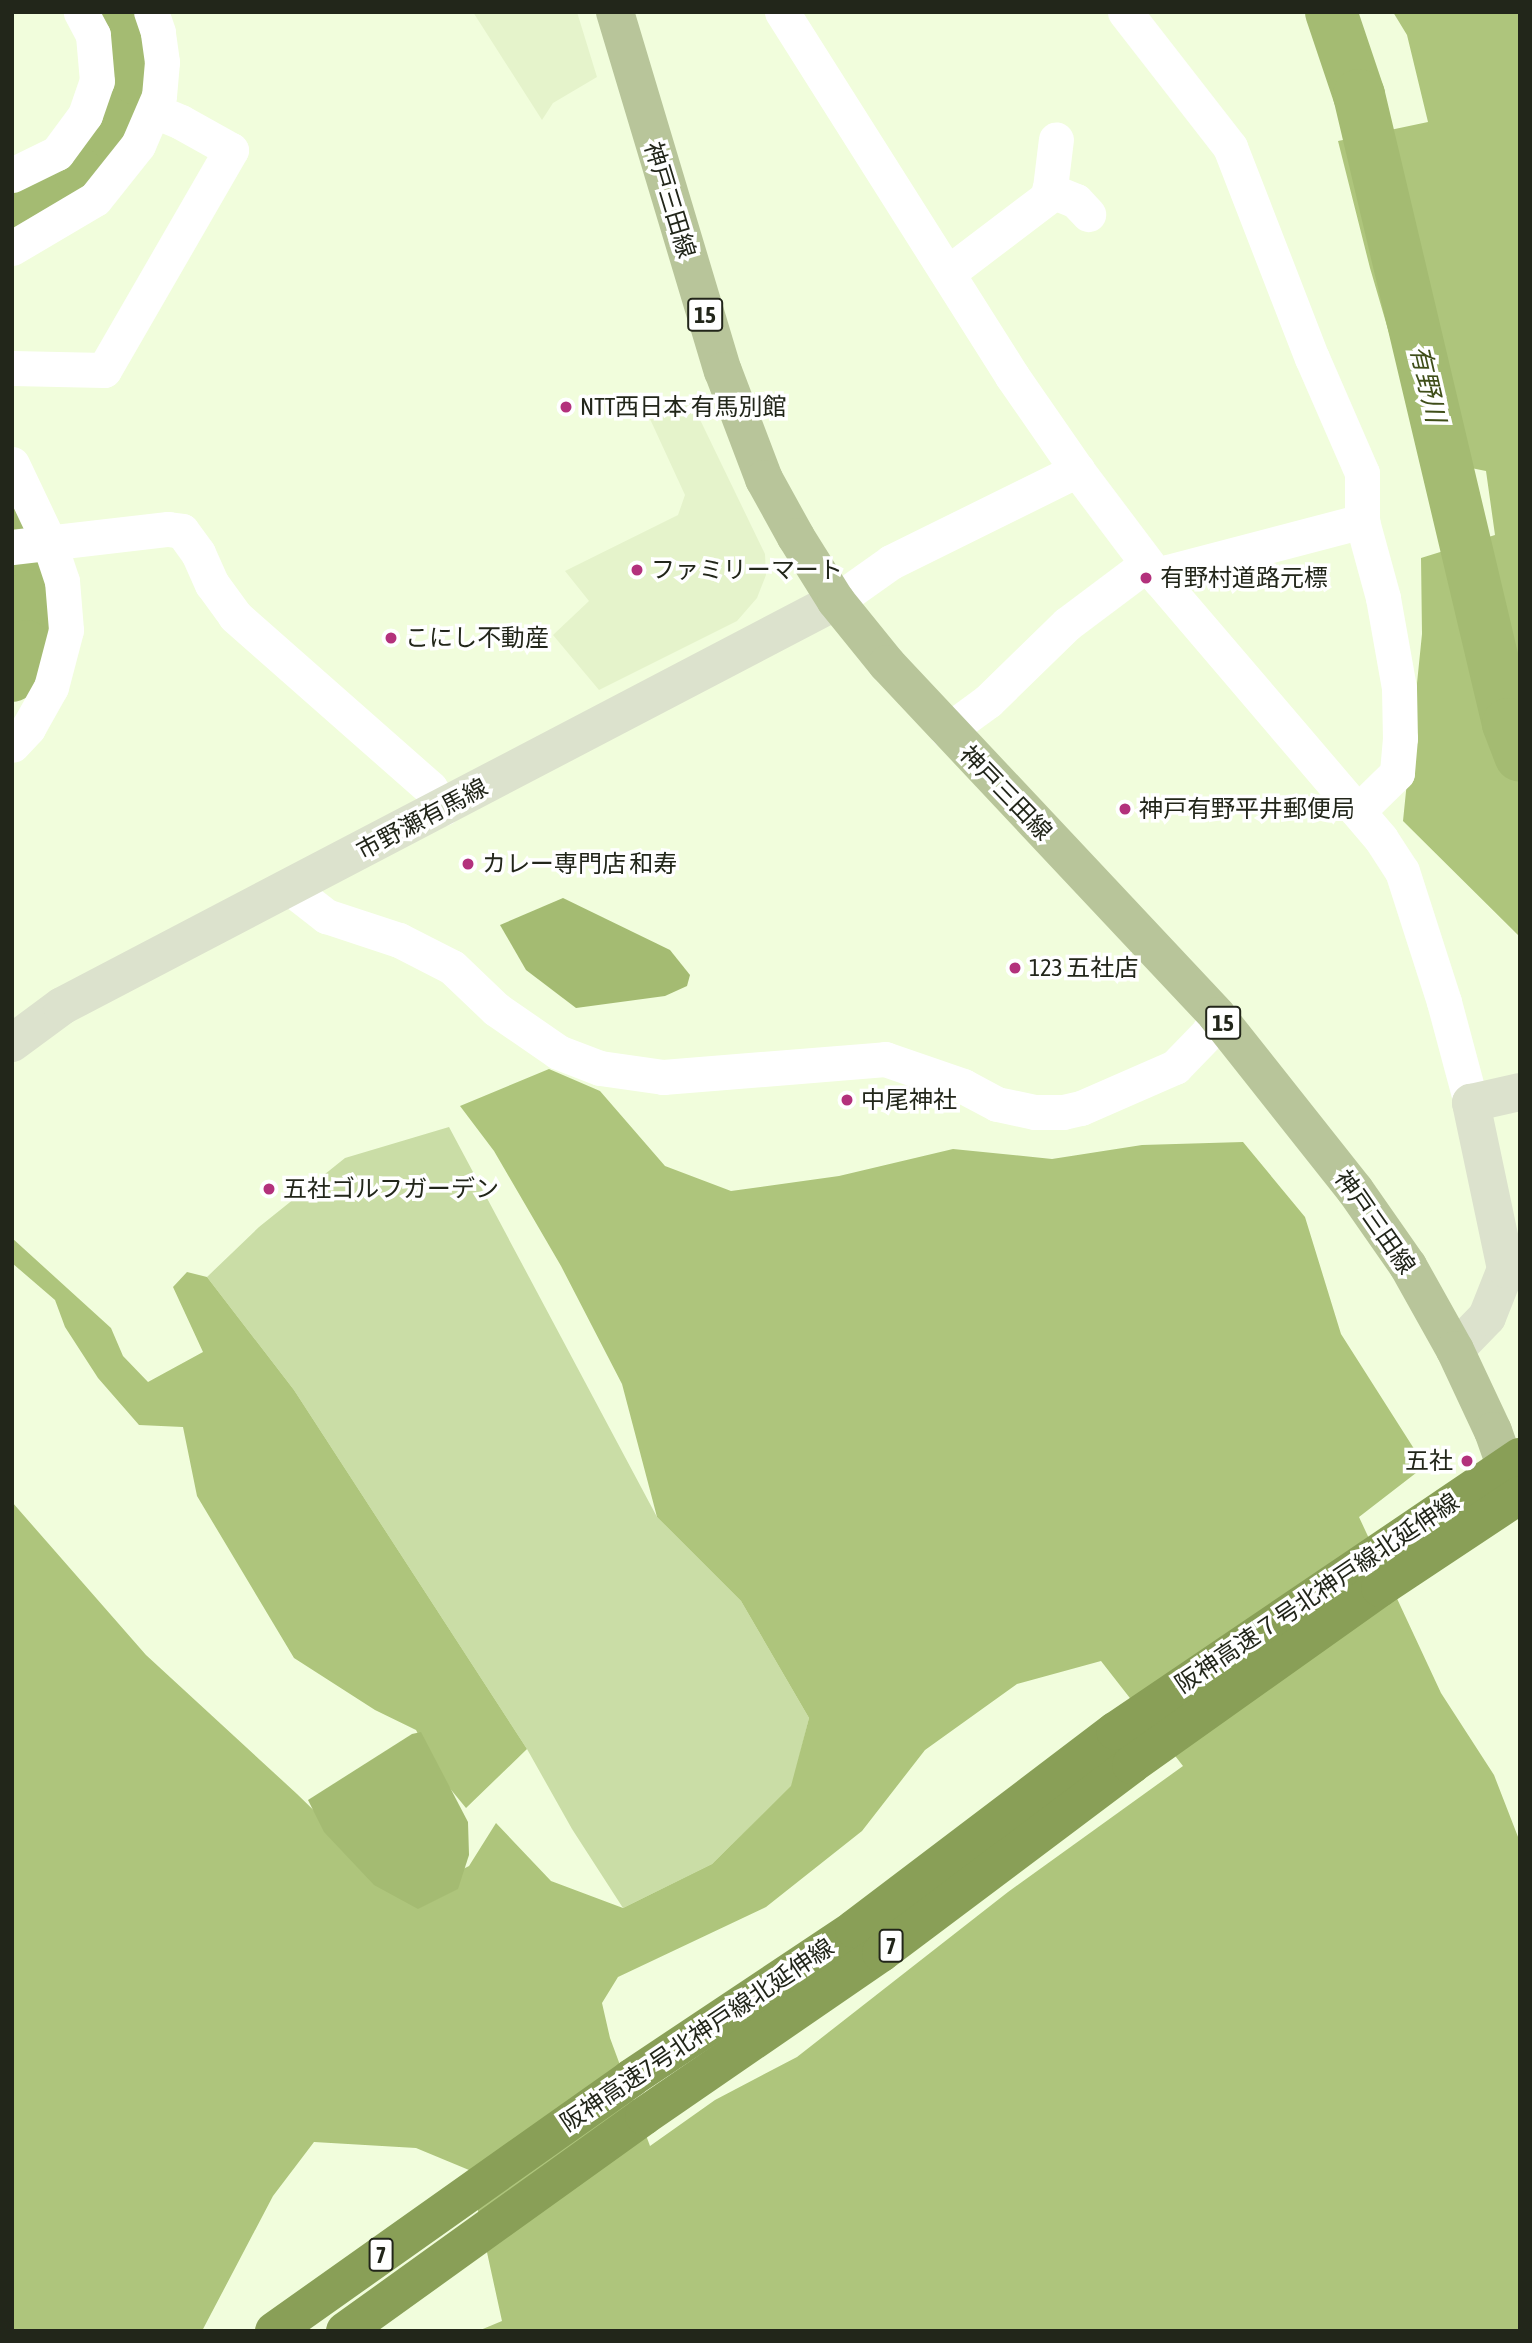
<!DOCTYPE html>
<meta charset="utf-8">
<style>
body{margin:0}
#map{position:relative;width:1532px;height:2343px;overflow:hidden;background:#f1fddc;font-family:"Asap Condensed","Noto Sans JP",sans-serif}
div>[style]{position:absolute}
.built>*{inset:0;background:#e5f3cb}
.green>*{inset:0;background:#cadda6}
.forest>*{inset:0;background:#aec57c}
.water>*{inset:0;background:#a4bb72}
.river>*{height:52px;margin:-26px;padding:0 26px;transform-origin:26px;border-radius:26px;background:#a4bb72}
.minor>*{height:35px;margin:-17.5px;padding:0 17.5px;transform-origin:17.5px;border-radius:17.5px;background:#fff}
.secondary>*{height:38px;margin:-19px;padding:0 19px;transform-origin:19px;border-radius:19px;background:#dce2cd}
.primary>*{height:38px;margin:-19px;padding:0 19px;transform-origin:19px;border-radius:19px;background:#b8c59a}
.motorway>*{height:38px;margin:-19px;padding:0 19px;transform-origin:19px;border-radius:19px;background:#899f57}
.dots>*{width:19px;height:19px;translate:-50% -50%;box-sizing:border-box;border:4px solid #fff;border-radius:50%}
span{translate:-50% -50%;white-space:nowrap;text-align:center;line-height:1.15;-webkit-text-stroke:7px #fff;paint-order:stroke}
.shield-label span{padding:2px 5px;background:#fff;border:2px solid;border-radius:5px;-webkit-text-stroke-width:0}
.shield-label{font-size:23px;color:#22261a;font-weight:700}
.street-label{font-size:24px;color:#22261a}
.poi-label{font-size:24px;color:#22261a}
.left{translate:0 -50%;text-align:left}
.right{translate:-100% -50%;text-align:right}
.water-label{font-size:26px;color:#3f4e19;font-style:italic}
.frame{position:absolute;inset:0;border:14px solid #22261a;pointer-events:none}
</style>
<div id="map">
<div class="built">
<div style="clip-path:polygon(473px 12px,577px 12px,597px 77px,553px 103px,542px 120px)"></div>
<div style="clip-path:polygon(690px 399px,765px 554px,766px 575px,757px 598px,737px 621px,599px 690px,553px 635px,589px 601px,565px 571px,678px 515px,685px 495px,650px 419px)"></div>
</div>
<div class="green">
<div style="clip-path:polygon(449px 1127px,657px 1517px,741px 1601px,809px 1718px,792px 1786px,712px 1864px,623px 1908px,572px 1829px,527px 1749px,294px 1390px,207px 1277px,259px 1227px,345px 1158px)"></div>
</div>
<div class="forest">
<div style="clip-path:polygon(1393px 12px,1520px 12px,1520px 937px,1403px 821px,1422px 634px,1421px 558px,1495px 535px,1486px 471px,1426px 459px,1370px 268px,1338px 141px,1428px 122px,1407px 35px)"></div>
<div style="clip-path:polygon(evenodd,549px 1069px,600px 1091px,665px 1166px,731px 1191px,839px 1176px,953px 1149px,1052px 1159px,1142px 1145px,1243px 1142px,1305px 1217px,1341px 1334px,1425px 1466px,1359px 1517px,1441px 1693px,1494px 1775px,1520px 1842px,1520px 2331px,478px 2331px,502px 2321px,469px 2170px,416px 2148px,314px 2142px,273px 2196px,202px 2331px,12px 2331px,12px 1502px,146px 1655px,297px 1794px,405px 1899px,469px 1866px,496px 1823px,551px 1881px,623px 1908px,712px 1864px,791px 1786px,809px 1718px,741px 1601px,657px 1517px,622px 1384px,561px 1266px,494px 1151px,460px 1106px,549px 1069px,1101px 1661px,1183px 1766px,1008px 1892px,797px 2057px,715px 2100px,650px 2146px,610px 2038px,602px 2003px,618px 1977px,766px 1907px,862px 1831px,925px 1750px,1017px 1684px,1101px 1661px)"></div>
<div style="clip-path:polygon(12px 1238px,111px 1328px,123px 1356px,148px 1382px,203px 1352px,173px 1287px,187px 1272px,207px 1277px,294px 1390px,527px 1749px,466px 1808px,439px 1775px,416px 1730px,375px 1710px,294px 1658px,197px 1496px,183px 1427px,139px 1425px,98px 1378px,65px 1327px,55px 1300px,12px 1263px)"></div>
</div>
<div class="water">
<div style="clip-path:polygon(563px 898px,670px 950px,690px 975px,687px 986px,665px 996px,576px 1008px,526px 970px,500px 925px)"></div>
<div style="clip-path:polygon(421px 1732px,468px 1822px,469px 1855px,458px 1889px,418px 1909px,374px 1885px,324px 1832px,308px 1800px,412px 1734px)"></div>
</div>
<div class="river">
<div style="left:1331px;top:12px;width:88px;rotate:71.4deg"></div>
<div style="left:1359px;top:95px;width:646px;rotate:76.67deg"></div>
<div style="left:1508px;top:724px;width:34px;rotate:69deg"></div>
<div style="left:12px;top:221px;width:84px;rotate:-34.8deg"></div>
<div style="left:81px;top:173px;width:50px;rotate:-53.1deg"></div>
<div style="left:111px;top:133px;width:60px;rotate:-67.3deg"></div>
<div style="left:134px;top:78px;width:67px;rotate:-97.8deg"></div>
<div style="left:12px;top:533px;width:66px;rotate:73.2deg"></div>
<div style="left:31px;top:596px;width:50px;rotate:95.7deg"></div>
<div style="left:26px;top:646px;width:33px;rotate:115deg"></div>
</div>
<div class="minor">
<div style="left:782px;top:12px;width:431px;rotate:57.7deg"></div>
<div style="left:1012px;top:376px;width:114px;rotate:55.3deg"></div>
<div style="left:1077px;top:470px;width:138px;rotate:53deg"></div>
<div style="left:1160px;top:580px;width:340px;rotate:49.5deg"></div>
<div style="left:1381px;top:839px;width:38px;rotate:57deg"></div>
<div style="left:1402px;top:871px;width:138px;rotate:72.2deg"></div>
<div style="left:1444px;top:1002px;width:105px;rotate:75deg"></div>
<div style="left:1125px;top:12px;width:171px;rotate:52.1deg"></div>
<div style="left:1230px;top:147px;width:226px;rotate:68.8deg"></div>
<div style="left:1312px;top:358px;width:125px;rotate:66.5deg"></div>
<div style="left:1362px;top:473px;width:48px;rotate:90deg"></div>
<div style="left:1362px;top:521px;width:80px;rotate:74.7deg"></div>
<div style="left:1383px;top:598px;width:91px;rotate:79.9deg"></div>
<div style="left:1399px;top:688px;width:50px;rotate:88.9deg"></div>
<div style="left:1400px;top:738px;width:35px;rotate:95deg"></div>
<div style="left:1397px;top:773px;width:54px;rotate:135.7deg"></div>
<div style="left:12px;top:175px;width:50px;rotate:-26.1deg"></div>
<div style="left:57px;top:153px;width:47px;rotate:-53.6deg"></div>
<div style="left:85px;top:115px;width:36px;rotate:-71deg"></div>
<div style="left:97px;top:81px;width:46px;rotate:-95deg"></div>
<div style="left:93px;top:35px;width:26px;rotate:-118deg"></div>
<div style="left:1049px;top:190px;width:29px;rotate:22deg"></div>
<div style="left:1076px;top:201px;width:18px;rotate:47deg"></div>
<div style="left:12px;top:248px;width:96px;rotate:-30.6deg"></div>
<div style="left:95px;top:199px;width:69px;rotate:-51.5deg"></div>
<div style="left:138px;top:145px;width:53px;rotate:-66.8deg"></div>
<div style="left:159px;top:96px;width:34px;rotate:-85deg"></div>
<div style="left:162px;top:62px;width:30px;rotate:-98deg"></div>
<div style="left:158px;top:32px;width:21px;rotate:-109deg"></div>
<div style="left:949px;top:272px;width:126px;rotate:-37.2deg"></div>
<div style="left:1049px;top:196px;width:57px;rotate:-83deg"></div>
<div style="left:12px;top:368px;width:92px;rotate:1.2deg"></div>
<div style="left:104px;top:370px;width:254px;rotate:-60deg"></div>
<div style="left:231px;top:150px;width:57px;rotate:-150.8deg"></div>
<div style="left:181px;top:122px;width:28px;rotate:-157deg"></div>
<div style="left:12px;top:464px;width:86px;rotate:64.6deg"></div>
<div style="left:49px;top:542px;width:41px;rotate:71.6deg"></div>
<div style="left:62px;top:581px;width:49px;rotate:85.3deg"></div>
<div style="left:66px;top:630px;width:59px;rotate:104.7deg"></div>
<div style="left:51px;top:687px;width:47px;rotate:119.3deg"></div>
<div style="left:28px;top:728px;width:23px;rotate:133deg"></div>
<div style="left:12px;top:547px;width:157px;rotate:-6.6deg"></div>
<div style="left:168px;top:529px;width:14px;rotate:8deg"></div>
<div style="left:182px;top:531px;width:27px;rotate:54deg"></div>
<div style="left:198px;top:553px;width:34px;rotate:66deg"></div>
<div style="left:212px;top:584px;width:39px;rotate:54deg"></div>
<div style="left:235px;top:616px;width:260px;rotate:41.4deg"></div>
<div style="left:430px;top:788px;width:24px;rotate:57deg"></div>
<div style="left:1160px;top:580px;width:11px;rotate:-45deg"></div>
<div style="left:1168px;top:572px;width:201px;rotate:-14.7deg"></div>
<div style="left:836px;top:601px;width:67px;rotate:-35.3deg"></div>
<div style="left:891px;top:562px;width:208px;rotate:-26.3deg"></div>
<div style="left:947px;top:731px;width:51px;rotate:-36.2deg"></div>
<div style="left:988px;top:701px;width:110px;rotate:-44.3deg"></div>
<div style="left:1067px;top:624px;width:100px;rotate:-36.9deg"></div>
<div style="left:290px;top:888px;width:46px;rotate:37.9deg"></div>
<div style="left:326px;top:916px;width:77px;rotate:18.2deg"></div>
<div style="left:399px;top:940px;width:59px;rotate:27deg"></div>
<div style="left:452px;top:967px;width:61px;rotate:43.7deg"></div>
<div style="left:496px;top:1009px;width:75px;rotate:34.7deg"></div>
<div style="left:558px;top:1052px;width:45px;rotate:20.9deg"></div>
<div style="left:600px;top:1068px;width:64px;rotate:8.1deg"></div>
<div style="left:663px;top:1077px;width:223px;rotate:-4.6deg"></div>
<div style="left:885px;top:1059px;width:83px;rotate:19.1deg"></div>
<div style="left:963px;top:1086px;width:38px;rotate:28deg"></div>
<div style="left:997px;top:1104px;width:39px;rotate:12deg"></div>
<div style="left:1035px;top:1112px;width:28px"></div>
<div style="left:1063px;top:1112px;width:18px;rotate:-13deg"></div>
<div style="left:1081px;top:1108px;width:103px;rotate:-23.6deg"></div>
<div style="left:1175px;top:1067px;width:47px;rotate:-45.9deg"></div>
<div style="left:1208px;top:1033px;width:19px;rotate:-62deg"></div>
</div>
<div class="secondary">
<div style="left:12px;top:1043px;width:62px;rotate:-36.5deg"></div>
<div style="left:62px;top:1006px;width:874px;rotate:-27.62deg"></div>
<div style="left:1455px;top:1350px;width:46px;rotate:-45.9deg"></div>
<div style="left:1487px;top:1317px;width:52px;rotate:-68.4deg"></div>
<div style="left:1506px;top:1269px;width:170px;rotate:-101.9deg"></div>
<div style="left:1471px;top:1103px;width:50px;rotate:-12.7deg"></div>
</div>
<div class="primary">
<div style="left:615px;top:12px;width:375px;rotate:73.3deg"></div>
<div style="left:723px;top:371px;width:116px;rotate:69.2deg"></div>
<div style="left:764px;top:479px;width:66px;rotate:61.1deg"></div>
<div style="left:796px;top:537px;width:75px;rotate:58deg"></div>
<div style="left:836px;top:601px;width:81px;rotate:51deg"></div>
<div style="left:887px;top:664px;width:482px;rotate:46.8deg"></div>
<div style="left:1217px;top:1016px;width:222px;rotate:51.6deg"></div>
<div style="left:1355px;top:1190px;width:93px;rotate:55.1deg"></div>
<div style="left:1408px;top:1266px;width:96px;rotate:60.8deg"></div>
<div style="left:1455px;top:1350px;width:89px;rotate:64.9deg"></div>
<div style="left:1493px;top:1431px;width:69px;rotate:70.5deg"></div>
</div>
<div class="motorway">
<div style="left:274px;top:2331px;width:438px;rotate:-35.3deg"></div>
<div style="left:631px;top:2078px;width:268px;rotate:-33.7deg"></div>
<div style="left:854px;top:1929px;width:328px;rotate:-37.2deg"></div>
<div style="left:1115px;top:1731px;width:489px;rotate:-34.1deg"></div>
<div style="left:345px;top:2331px;width:368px;rotate:-35.7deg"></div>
<div style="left:644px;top:2116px;width:288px;rotate:-34.5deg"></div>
<div style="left:881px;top:1953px;width:313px;rotate:-36.9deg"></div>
<div style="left:1131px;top:1765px;width:305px;rotate:-35.4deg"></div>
<div style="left:1380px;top:1588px;width:168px;rotate:-33.6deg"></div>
</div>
<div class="dots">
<div style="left:566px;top:407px;background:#b3317c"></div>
<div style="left:637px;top:570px;background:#b3317c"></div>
<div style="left:1146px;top:578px;background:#b3317c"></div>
<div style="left:391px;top:638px;background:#b3317c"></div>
<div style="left:1125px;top:809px;background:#b3317c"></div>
<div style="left:468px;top:864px;background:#b3317c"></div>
<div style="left:1015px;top:968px;background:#b3317c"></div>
<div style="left:847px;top:1100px;background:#b3317c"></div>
<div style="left:269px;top:1189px;background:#b3317c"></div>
<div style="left:1467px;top:1461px;background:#b3317c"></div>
</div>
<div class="shield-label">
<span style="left:705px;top:315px">15</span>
<span style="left:1223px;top:1023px">15</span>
<span style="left:891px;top:1946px">7</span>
<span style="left:381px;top:2255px">7</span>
</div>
<div class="street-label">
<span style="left:670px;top:200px;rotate:73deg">神戸三田線</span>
<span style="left:1006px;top:793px;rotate:46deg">神戸三田線</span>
<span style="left:422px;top:819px;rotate:-28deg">市野瀬有馬線</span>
<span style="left:1375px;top:1222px;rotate:55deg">神戸三田線</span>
<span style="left:1317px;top:1593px;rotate:-34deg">阪神高速７号北神戸線北延伸線</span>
<span style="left:697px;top:2035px;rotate:-34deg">阪神高速7号北神戸線北延伸線</span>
</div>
<div class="poi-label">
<span class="left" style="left:580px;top:407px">NTT西日本 有馬別館</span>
<span class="left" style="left:651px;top:570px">ファミリーマート</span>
<span class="left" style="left:1160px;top:578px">有野村道路元標</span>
<span class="left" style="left:405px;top:638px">こにし不動産</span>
<span class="left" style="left:1139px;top:809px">神戸有野平井郵便局</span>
<span class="left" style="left:482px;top:864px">カレー専門店 和寿</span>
<span class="left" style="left:1029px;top:968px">123 五社店</span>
<span class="left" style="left:861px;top:1100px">中尾神社</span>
<span class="left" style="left:283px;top:1189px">五社ゴルフガーデン</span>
<span class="right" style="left:1453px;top:1461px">五社</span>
</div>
<div class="water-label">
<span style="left:1427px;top:384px;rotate:77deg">有野川</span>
</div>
<div class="frame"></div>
</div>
